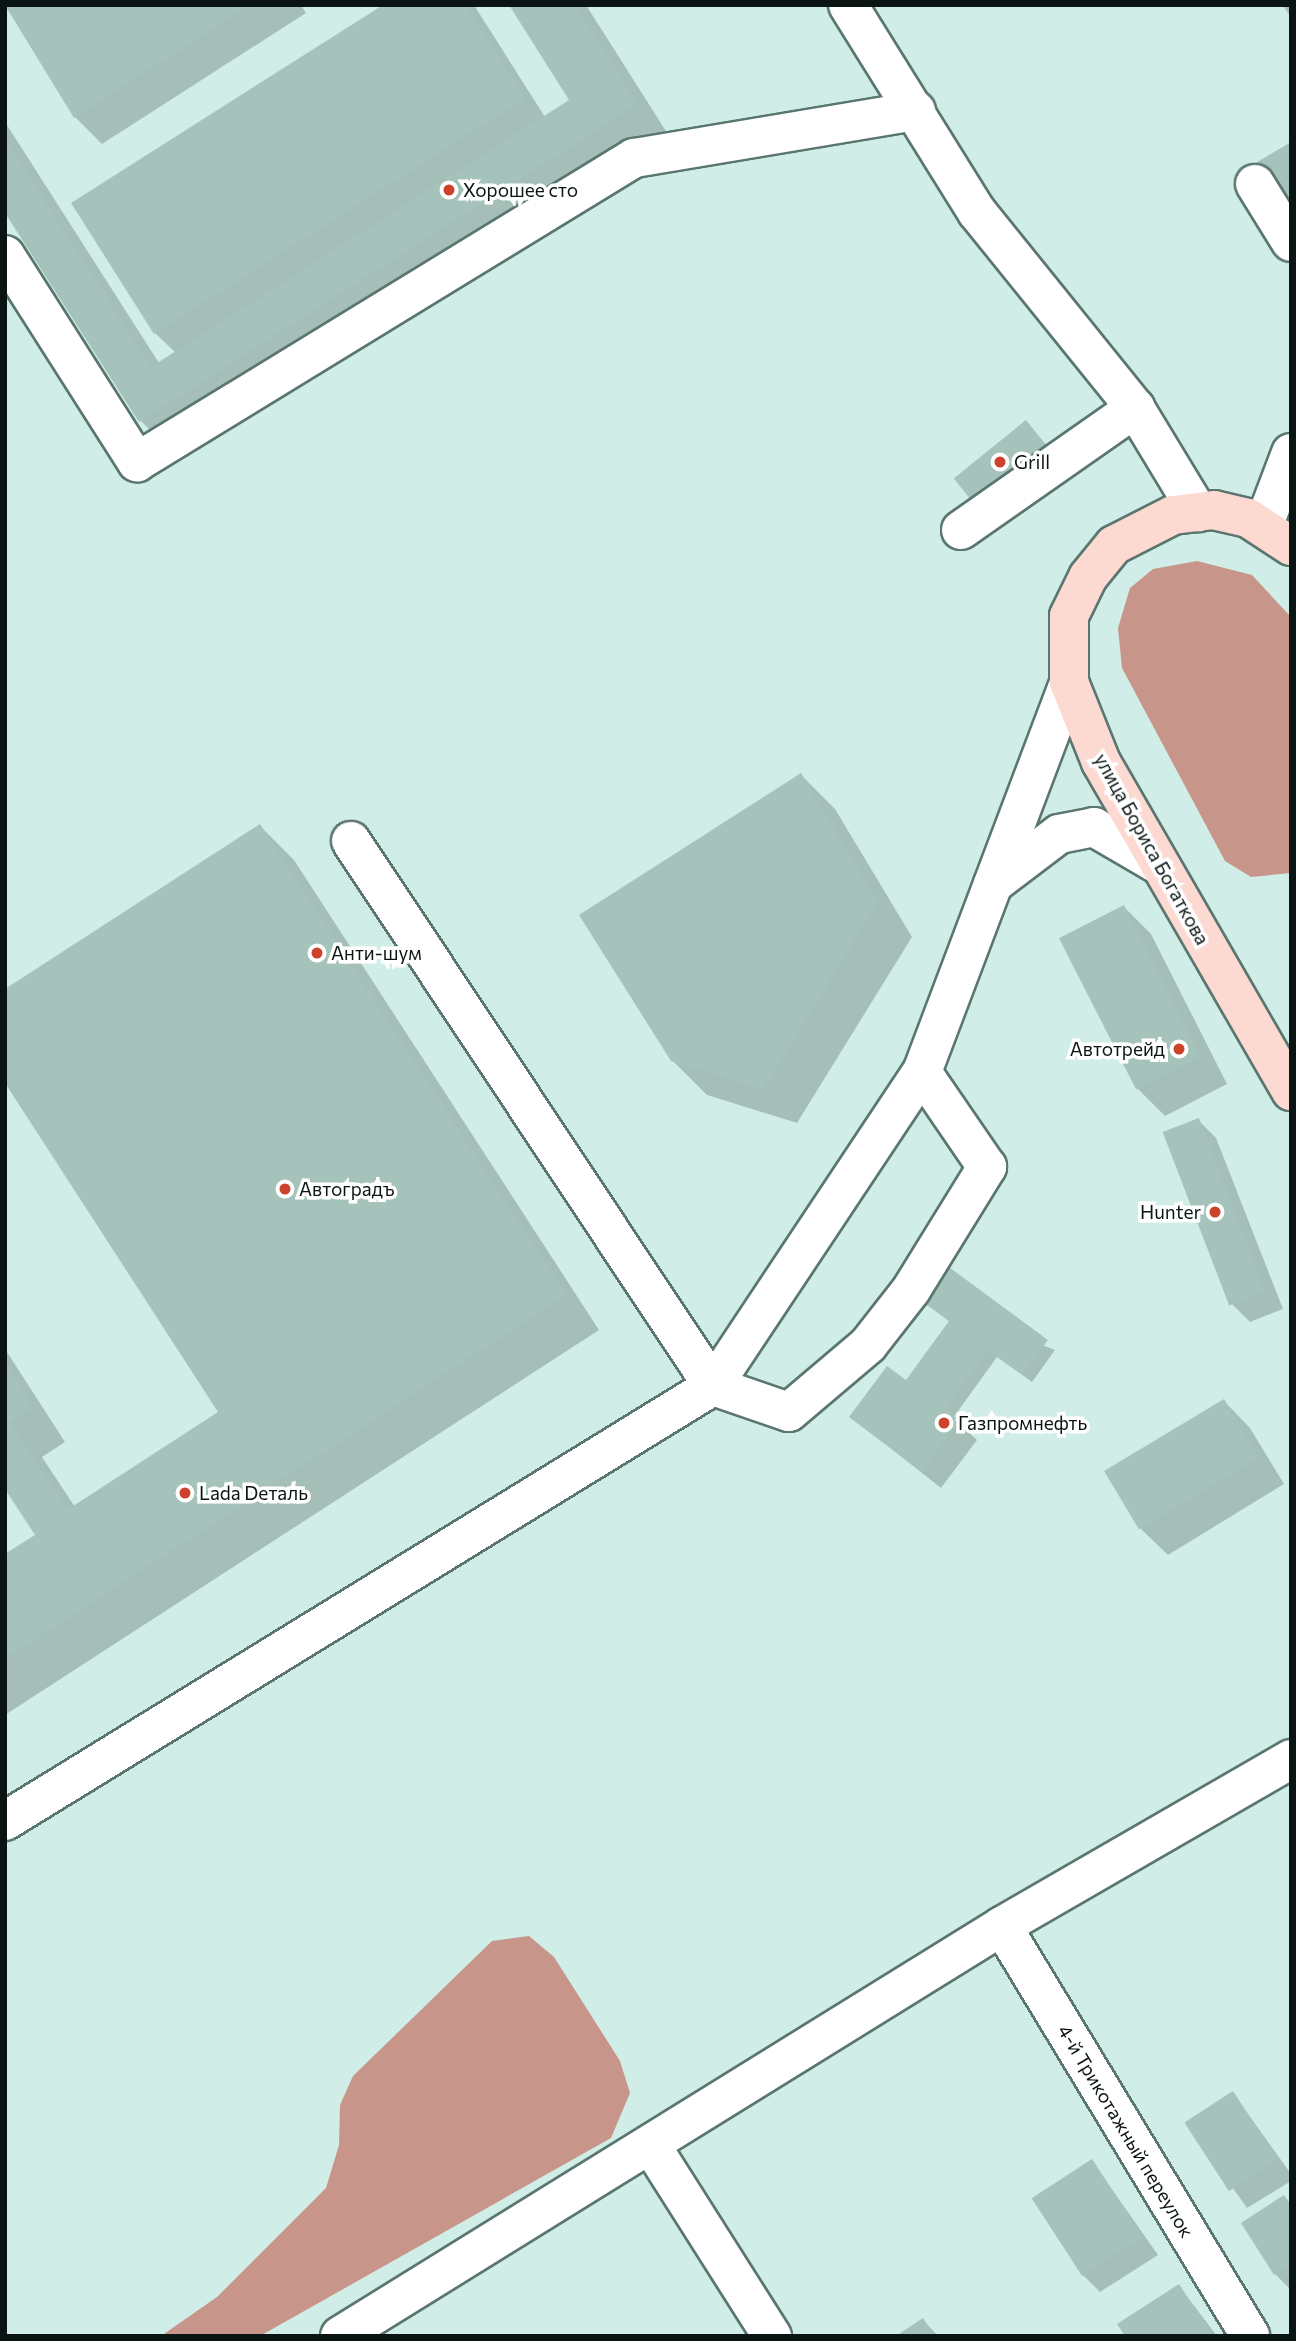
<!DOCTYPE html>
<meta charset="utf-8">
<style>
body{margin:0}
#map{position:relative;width:1296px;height:2341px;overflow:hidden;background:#d0eee7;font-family:Commissioner,sans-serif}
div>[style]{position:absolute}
.forest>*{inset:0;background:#c7958a}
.shadow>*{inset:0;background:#0003}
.building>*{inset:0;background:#a5c2bb;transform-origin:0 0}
.roads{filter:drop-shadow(2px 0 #5b7670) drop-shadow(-2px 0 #5b7670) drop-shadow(0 2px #5b7670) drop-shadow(0 -2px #5b7670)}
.minor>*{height:38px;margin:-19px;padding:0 19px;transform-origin:19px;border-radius:19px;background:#fff}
.major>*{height:38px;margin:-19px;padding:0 19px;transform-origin:19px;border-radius:19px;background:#fcd9d1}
.dots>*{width:19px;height:19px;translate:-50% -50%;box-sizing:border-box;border:4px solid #fff;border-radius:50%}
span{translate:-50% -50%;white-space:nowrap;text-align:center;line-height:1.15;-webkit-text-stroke:7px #fff;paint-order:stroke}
.poi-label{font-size:19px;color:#0a1513}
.left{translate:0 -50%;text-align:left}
.right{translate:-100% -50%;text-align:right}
.street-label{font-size:19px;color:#0a1513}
.frame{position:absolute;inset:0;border:7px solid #0a1513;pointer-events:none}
</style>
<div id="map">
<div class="forest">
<div style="clip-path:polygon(1197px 561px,1252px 575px,1291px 617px,1291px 873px,1251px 877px,1225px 861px,1122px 668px,1118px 628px,1130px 588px,1153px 569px)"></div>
<div style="clip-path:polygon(529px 1936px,554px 1957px,620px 2061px,630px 2093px,611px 2138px,260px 2336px,161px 2336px,217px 2297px,326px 2188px,339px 2145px,340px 2105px,353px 2076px,492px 1941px)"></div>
</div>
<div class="shadow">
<div style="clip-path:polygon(5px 5px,301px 5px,306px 13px,102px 144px,75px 117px)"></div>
<div style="clip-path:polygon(387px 5px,474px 5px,545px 117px,571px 100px,511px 5px,586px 5px,671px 139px,175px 455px,141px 421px,5px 209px,5px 122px,159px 363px,176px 353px,155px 333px)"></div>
<div style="clip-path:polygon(1283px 5px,1291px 5px,1291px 18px)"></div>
<div style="clip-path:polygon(801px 775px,835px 809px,912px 937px,797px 1123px,707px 1095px,672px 1060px)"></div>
<div style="clip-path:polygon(260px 826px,294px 860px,599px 1330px,5px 1715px,5px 1556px,37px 1536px,5px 1486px,5px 1349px,65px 1442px,42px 1457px,75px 1507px,221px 1413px)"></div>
<div style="clip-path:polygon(1124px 907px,1151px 934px,1227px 1084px,1165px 1116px,1138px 1089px)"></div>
<div style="clip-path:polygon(1198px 1120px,1216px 1138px,1283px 1309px,1250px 1322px,1232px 1304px)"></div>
<div style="clip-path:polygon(919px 1297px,1055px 1350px,1032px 1382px,997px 1357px,953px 1418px,977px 1440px,941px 1488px,851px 1417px,906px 1383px,951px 1323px)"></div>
<div style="clip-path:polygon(1224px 1401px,1250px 1428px,1284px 1484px,1168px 1555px,1141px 1529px)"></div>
<div style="clip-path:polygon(1233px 2093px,1291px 2174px,1291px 2181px,1247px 2208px,1187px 2123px)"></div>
<div style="clip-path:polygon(1092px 2161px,1158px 2255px,1100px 2292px,1082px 2274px)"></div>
<div style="clip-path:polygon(1284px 2197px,1291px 2204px,1291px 2290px,1275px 2274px)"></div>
<div style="clip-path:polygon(1179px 2286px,1217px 2336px,1127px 2336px)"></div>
<div style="clip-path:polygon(923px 2320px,938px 2336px,899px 2336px)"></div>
</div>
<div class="building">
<div style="clip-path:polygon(5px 5px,250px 5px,74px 118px)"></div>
<div style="clip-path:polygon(383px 5px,466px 5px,525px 98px,154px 334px,71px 203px)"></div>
<div style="clip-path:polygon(509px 5px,575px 5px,638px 104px,139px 422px,5px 213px,5px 139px,151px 367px,569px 100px)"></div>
<div style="clip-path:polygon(1291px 142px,1291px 224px,1254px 164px)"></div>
<div style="left:1026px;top:420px;width:33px;height:93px;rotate:51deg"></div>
<div style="clip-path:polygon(801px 773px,878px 902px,763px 1090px,671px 1061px,579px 915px)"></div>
<div style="clip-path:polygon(260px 824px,566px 1295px,5px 1659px,5px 1554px,35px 1535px,5px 1489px,5px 1365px,33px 1407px,9px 1422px,67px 1510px,218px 1412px,5px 1083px,5px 989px)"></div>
<div style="left:1124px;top:905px;width:170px;height:73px;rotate:63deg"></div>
<div style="left:1199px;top:1118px;width:186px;height:39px;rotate:69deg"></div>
<div style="clip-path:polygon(942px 1262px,1048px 1340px,1022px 1374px,988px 1350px,945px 1409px,960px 1421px,922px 1472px,849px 1417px,887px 1366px,906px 1380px,949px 1321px,916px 1297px)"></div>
<div style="left:1224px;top:1399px;width:68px;height:140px;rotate:59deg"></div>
<div style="left:1233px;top:2091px;width:82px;height:58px;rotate:57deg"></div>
<div style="left:1092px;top:2159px;width:93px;height:72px;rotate:57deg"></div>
<div style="clip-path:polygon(1284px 2195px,1291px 2205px,1291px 2265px,1274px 2275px,1241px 2223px)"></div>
<div style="clip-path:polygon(1179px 2284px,1213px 2336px,1125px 2336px,1117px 2324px)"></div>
<div style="clip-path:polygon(923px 2318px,934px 2336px,896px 2336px)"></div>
</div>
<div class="roads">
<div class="minor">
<div style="left:848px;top:5px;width:244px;rotate:58.1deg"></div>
<div style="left:977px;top:212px;width:252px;rotate:51.1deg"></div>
<div style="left:1135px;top:408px;width:122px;rotate:58.8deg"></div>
<div style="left:1255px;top:184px;width:68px;rotate:58.2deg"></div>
<div style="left:5px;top:255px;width:246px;rotate:57.5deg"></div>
<div style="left:137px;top:462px;width:583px;rotate:-31.45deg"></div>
<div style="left:634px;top:158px;width:286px;rotate:-9.5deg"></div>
<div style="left:1263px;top:527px;width:79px;rotate:-69.3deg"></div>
<div style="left:961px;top:530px;width:213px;rotate:-35deg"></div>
<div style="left:351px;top:841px;width:654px;rotate:56.41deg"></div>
<div style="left:713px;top:1386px;width:377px;rotate:-56.4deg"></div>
<div style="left:922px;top:1072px;width:417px;rotate:-69.3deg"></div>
<div style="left:993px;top:884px;width:83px;rotate:-37.1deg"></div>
<div style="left:1059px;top:834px;width:36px;rotate:-11deg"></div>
<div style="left:1094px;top:827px;width:75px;rotate:30.3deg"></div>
<div style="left:5px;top:1821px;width:831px;rotate:-31.57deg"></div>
<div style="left:713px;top:1386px;width:80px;rotate:18.9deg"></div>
<div style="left:789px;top:1412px;width:104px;rotate:-40.3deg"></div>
<div style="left:868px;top:1345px;width:70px;rotate:-52deg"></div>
<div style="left:911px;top:1290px;width:145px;rotate:-58.3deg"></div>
<div style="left:987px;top:1167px;width:115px;rotate:-124.4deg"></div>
<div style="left:1002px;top:1926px;width:479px;rotate:58.8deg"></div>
<div style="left:652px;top:2147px;width:224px;rotate:57.6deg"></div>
<div style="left:340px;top:2336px;width:779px;rotate:-31.77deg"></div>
<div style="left:1002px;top:1926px;width:334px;rotate:-30deg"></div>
</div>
<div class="major">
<div style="left:1291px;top:546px;width:51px;rotate:-146.9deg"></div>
<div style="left:1248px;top:518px;width:35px;rotate:-167deg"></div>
<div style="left:1214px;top:510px;width:41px;rotate:173deg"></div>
<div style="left:1173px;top:515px;width:66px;rotate:153deg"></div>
<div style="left:1114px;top:545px;width:41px;rotate:129.1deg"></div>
<div style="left:1088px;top:577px;width:43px;rotate:116deg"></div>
<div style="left:1069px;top:616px;width:66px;rotate:90deg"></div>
<div style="left:1069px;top:682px;width:86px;rotate:68.2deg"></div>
<div style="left:1101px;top:762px;width:380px;rotate:60deg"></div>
</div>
</div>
<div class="dots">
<div style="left:449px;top:190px;background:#cd422a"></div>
<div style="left:1000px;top:462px;background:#cd422a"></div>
<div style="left:317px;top:953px;background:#cd422a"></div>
<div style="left:1179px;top:1049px;background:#cd422a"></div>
<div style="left:285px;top:1189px;background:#cd422a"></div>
<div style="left:1215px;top:1212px;background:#cd422a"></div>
<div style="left:944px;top:1423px;background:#cd422a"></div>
<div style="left:185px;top:1493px;background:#cd422a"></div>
</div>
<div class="poi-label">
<span class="left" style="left:463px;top:190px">Хорошее сто</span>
<span class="left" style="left:1014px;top:462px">Grill</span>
<span class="left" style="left:331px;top:953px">Анти-шум</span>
<span class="right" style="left:1165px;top:1049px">Автотрейд</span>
<span class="left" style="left:299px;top:1189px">Автоградъ</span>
<span class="right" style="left:1201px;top:1212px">Hunter</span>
<span class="left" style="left:958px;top:1423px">Газпромнефть</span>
<span class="left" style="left:199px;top:1493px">Lada Dеталь</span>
</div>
<div class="street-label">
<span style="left:1152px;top:849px;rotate:61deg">улица Бориса Богаткова</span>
<span style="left:1126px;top:2131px;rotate:59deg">4-й Трикотажный переулок</span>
</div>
<div class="frame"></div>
</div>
